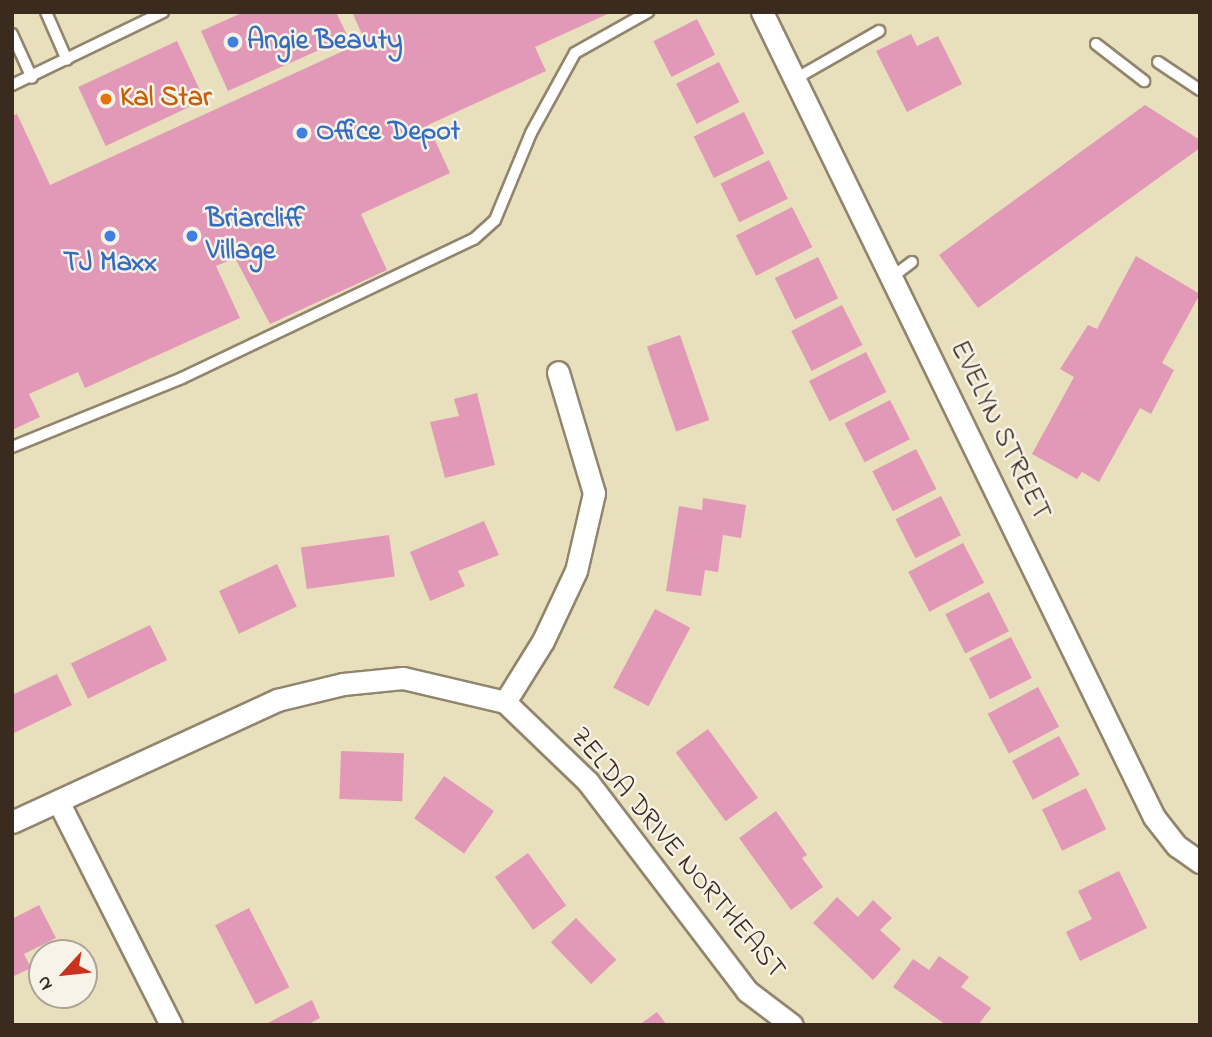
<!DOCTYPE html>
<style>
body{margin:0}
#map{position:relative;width:1212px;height:1037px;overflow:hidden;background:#e8e0bc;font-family:"Indie Flower",sans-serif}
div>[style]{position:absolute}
.building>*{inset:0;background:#e299b7;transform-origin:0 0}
.roads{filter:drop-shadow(2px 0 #92856d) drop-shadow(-2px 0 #92856d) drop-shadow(0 2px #92856d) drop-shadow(0 -2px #92856d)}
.lane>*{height:10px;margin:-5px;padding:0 5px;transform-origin:5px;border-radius:5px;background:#fff}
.street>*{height:21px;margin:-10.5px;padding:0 10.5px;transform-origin:10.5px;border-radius:10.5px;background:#fff}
.dots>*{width:19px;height:19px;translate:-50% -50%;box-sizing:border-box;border:4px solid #f7f3e8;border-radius:50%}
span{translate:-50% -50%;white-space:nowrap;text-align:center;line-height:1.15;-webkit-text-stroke:5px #f7f3e8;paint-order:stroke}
.shop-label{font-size:28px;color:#366cbe;font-weight:700}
.left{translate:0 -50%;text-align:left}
.food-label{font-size:28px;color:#c56008;font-weight:700}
.street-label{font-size:28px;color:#3b2a1e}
.frame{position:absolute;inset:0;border:14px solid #3b2a1e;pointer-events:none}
.north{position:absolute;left:28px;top:939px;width:70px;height:70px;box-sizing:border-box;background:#f7f3e8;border:2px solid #aca397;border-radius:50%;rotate:243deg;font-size:19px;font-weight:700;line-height:28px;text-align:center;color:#3b2a1e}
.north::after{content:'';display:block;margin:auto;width:24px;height:32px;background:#c8321e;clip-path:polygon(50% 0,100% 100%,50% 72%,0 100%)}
</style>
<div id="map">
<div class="building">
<div style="clip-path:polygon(244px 12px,336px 12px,348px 37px,228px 91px,201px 31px)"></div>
<div style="clip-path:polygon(352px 12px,612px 12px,535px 47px,546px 71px,428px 125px,450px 173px,361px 214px,387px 270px,270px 324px,235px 258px,216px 266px,240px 318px,85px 388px,78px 372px,29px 394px,40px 417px,12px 430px,12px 116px,17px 114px,50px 185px,365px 41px)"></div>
<div style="left:697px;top:19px;width:40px;height:49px;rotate:63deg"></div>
<div style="clip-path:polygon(911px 34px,917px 46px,938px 36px,962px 84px,907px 112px,876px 51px)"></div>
<div style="left:177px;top:41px;width:65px;height:109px;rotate:65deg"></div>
<div style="left:719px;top:62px;width:45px;height:48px;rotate:63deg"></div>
<div style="clip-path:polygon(1145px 105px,1200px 140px,1200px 148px,978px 308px,939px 255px)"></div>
<div style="left:744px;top:112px;width:46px;height:56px;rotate:64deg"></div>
<div style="left:769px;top:160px;width:43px;height:54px;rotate:64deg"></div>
<div style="left:792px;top:207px;width:45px;height:63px;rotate:63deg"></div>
<div style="clip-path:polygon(1136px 256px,1200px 294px,1162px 363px,1174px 370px,1151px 414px,1140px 408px,1099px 482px,1082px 472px,1077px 479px,1032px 454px,1074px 377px,1060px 369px,1088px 325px,1097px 329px)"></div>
<div style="left:818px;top:257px;width:46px;height:48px;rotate:64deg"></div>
<div style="left:842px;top:305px;width:45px;height:57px;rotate:63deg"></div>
<div style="left:680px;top:335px;width:90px;height:35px;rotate:71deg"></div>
<div style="left:866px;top:352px;width:45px;height:64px;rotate:63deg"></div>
<div style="clip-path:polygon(477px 393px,495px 465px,445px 478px,430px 422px,459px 416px,454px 399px)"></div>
<div style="left:890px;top:400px;width:44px;height:51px;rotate:63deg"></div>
<div style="left:916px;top:449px;width:45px;height:49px;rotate:63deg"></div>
<div style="left:941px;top:496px;width:44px;height:51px;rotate:63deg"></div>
<div style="clip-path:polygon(703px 498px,746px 505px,741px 538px,723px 535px,718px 572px,705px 570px,701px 596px,666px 591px,679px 506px,702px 510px)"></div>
<div style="clip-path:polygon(484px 521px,499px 555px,458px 571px,465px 586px,430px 601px,410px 552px)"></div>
<div style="left:389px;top:535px;width:42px;height:89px;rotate:82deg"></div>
<div style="left:963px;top:543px;width:45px;height:62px;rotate:62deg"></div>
<div style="left:277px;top:564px;width:47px;height:64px;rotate:65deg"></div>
<div style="left:989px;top:592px;width:44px;height:49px;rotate:63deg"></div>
<div style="left:655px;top:609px;width:40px;height:89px;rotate:28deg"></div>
<div style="left:150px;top:625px;width:39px;height:88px;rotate:64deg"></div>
<div style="left:1011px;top:637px;width:46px;height:47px;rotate:63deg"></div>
<div style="clip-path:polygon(57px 674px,72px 705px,12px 734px,12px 695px)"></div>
<div style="left:1038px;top:687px;width:45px;height:57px;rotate:62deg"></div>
<div style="left:708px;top:729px;width:85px;height:40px;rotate:54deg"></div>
<div style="left:1059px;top:736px;width:44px;height:53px;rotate:62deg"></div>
<div style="left:341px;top:751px;width:63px;height:48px;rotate:2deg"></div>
<div style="left:444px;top:776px;width:61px;height:52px;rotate:35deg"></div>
<div style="left:1086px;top:788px;width:46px;height:49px;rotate:64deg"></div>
<div style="clip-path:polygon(776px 811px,807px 855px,802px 858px,823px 887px,791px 910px,739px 838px)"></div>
<div style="left:528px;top:853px;width:65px;height:41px;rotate:54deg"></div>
<div style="clip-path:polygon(1119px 871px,1147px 928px,1080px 961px,1066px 932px,1092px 919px,1078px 891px)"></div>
<div style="clip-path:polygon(837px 897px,858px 917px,873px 900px,892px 918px,880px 930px,901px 949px,873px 980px,813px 923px)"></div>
<div style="clip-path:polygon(39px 905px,56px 938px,24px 954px,31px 968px,12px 977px,12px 919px)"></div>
<div style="left:249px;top:908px;width:89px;height:38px;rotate:63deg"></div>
<div style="left:576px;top:918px;width:58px;height:35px;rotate:46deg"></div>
<div style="clip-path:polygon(939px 956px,969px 977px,961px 987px,991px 1008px,978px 1025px,946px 1025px,893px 987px,913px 959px,929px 970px)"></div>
<div style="clip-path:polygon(312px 1000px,320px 1018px,307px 1025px,264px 1025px)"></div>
<div style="clip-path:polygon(657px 1012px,667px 1025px,639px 1025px)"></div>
</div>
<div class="roads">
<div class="lane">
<div style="left:46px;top:12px;width:52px;rotate:66.4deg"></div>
<div style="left:12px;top:34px;width:48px;rotate:65.6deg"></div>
<div style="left:1096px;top:44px;width:61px;rotate:37.6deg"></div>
<div style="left:1158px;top:62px;width:50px;rotate:33.7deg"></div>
<div style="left:795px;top:79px;width:97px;rotate:-29.7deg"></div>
<div style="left:12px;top:85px;width:168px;rotate:-25.8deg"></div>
<div style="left:892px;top:277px;width:25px;rotate:-37deg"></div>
<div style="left:12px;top:447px;width:183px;rotate:-22.1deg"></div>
<div style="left:182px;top:378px;width:323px;rotate:-25.5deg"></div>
<div style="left:474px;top:239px;width:28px;rotate:-42deg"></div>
<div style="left:495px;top:220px;width:94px;rotate:-67.5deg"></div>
<div style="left:531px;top:133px;width:91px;rotate:-61.2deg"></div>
<div style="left:575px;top:53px;width:84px;rotate:-29.3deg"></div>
</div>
<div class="street">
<div style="left:762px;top:12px;width:895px;rotate:64.04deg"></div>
<div style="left:1154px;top:817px;width:37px;rotate:52deg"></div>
<div style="left:1177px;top:846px;width:28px;rotate:35deg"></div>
<div style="left:505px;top:702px;width:72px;rotate:-58.1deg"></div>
<div style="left:543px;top:641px;width:77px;rotate:-64.8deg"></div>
<div style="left:576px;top:571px;width:80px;rotate:-77deg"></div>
<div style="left:594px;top:493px;width:126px;rotate:-106.6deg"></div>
<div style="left:59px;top:803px;width:249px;rotate:63.2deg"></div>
<div style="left:12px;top:822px;width:292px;rotate:-24.7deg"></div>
<div style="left:277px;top:700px;width:68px;rotate:-13.6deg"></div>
<div style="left:343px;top:684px;width:60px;rotate:-5.7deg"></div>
<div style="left:403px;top:678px;width:105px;rotate:13.2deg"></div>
<div style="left:505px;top:702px;width:115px;rotate:43.9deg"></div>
<div style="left:588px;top:782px;width:263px;rotate:52.7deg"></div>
<div style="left:747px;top:991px;width:56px;rotate:37.1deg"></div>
</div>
</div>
<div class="dots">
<div style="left:233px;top:42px;background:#3f7fe0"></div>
<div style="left:106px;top:99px;background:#e8710a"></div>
<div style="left:302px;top:133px;background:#3f7fe0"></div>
<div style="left:110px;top:236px;background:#3f7fe0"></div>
<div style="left:192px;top:236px;background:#3f7fe0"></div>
</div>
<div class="shop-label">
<span class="left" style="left:247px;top:42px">Angie Beauty</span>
<span class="left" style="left:316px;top:133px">Office Depot</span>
<span class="left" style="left:206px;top:236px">Briarcliff<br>Village</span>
<span style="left:110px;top:264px">TJ Maxx</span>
</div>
<div class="food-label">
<span class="left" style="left:120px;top:99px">Kal Star</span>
</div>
<div class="street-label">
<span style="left:999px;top:431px;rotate:64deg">EVELYN STREET</span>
<span style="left:677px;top:854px;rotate:50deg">ZELDA DRIVE NORTHEAST</span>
</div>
<div class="frame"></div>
<div class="north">N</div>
</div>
